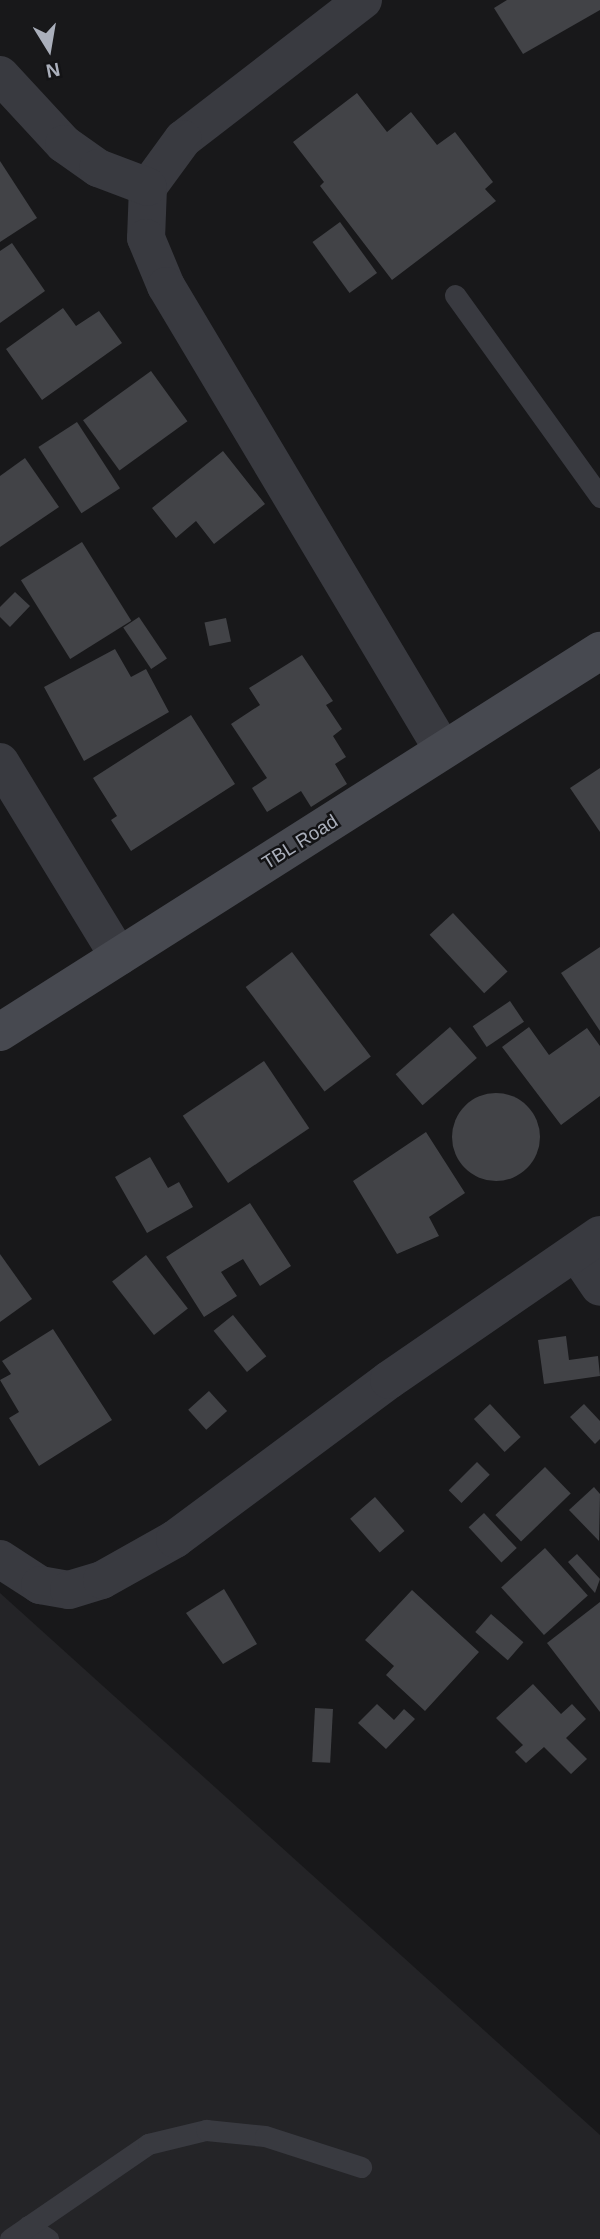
<!DOCTYPE html>
<style>
body{margin:0}
#map{position:relative;width:600px;height:2239px;overflow:hidden;background:#18181a;font-family:Arial,sans-serif}
div>[style]{position:absolute}
.built>*{inset:0;background:#242427}
.building>*{inset:0;background:#424347;transform-origin:0 0}
.round{border-radius:50%}
.lane>*{height:21px;margin:-10.5px;padding:0 10.5px;transform-origin:10.5px;border-radius:10.5px;background:#393a40}
.street>*{height:38px;margin:-19px;padding:0 19px;transform-origin:19px;border-radius:19px;background:#393a40}
.secondary>*{height:38px;margin:-19px;padding:0 19px;transform-origin:19px;border-radius:19px;background:#474950}
span{translate:-50% -50%;white-space:nowrap;text-align:center;line-height:1.15;-webkit-text-stroke:5px #131315;paint-order:stroke}
.street-label{font-size:19px;color:#aaafbb}
.north{position:absolute;left:14px;top:14px;width:70px;height:70px;-webkit-text-stroke:5px #131315;paint-order:stroke;rotate:169deg;font-size:19px;font-weight:700;line-height:28px;text-align:center;color:#aaafbb}
.north::after{content:'';display:block;margin:auto;width:24px;height:32px;background:#aaafbb;clip-path:polygon(50% 0,100% 100%,50% 72%,0 100%)}
</style>
<div id="map">
<div class="built">
<div style="clip-path:polygon(0 1593px,600px 2135px,600px 2239px,0 2239px)"></div>
</div>
<div class="building">
<div style="clip-path:polygon(507px 0,600px 0,600px 10px,523px 54px,494px 8px)"></div>
<div style="clip-path:polygon(357px 93px,387px 132px,411px 112px,437px 145px,455px 132px,493px 182px,485px 189px,496px 201px,392px 280px,320px 186px,324px 182px,293px 142px)"></div>
<div style="clip-path:polygon(0 161px,37px 218px,0 242px)"></div>
<div style="left:340px;top:222px;width:63px;height:34px;rotate:54deg"></div>
<div style="clip-path:polygon(12px 243px,45px 291px,0 323px,0 251px)"></div>
<div style="clip-path:polygon(63px 308px,76px 326px,99px 311px,122px 343px,42px 400px,6px 349px)"></div>
<div style="left:151px;top:371px;width:62px;height:84px;rotate:54deg"></div>
<div style="left:77px;top:422px;width:79px;height:46px;rotate:57deg"></div>
<div style="clip-path:polygon(223px 451px,265px 504px,214px 544px,196px 521px,176px 538px,152px 508px)"></div>
<div style="clip-path:polygon(25px 458px,59px 507px,0 547px,0 476px)"></div>
<div style="left:82px;top:542px;width:93px;height:72px;rotate:58deg"></div>
<div style="clip-path:polygon(15px 592px,30px 606px,10px 627px,0 617px,0 607px)"></div>
<div style="left:139px;top:617px;width:50px;height:19px;rotate:56deg"></div>
<div style="left:226px;top:618px;width:24px;height:22px;rotate:78deg"></div>
<div style="clip-path:polygon(115px 649px,131px 677px,146px 669px,169px 712px,84px 761px,44px 687px)"></div>
<div style="clip-path:polygon(302px 655px,333px 701px,326px 705px,342px 729px,333px 736px,346px 757px,335px 764px,347px 784px,311px 807px,301px 791px,267px 812px,252px 788px,267px 778px,231px 724px,260px 705px,249px 688px)"></div>
<div style="clip-path:polygon(191px 715px,235px 784px,131px 851px,111px 820px,117px 816px,93px 778px)"></div>
<div style="clip-path:polygon(600px 768px,600px 832px,570px 788px)"></div>
<div style="left:453px;top:913px;width:80px;height:32px;rotate:47deg"></div>
<div style="clip-path:polygon(600px 947px,600px 1031px,561px 973px)"></div>
<div style="left:292px;top:952px;width:131px;height:58px;rotate:53deg"></div>
<div style="left:510px;top:1001px;width:25px;height:45px;rotate:56deg"></div>
<div style="left:450px;top:1027px;width:41px;height:72px;rotate:49deg"></div>
<div style="clip-path:polygon(529px 1027px,549px 1055px,587px 1028px,600px 1046px,600px 1096px,561px 1125px,502px 1047px)"></div>
<div style="left:264px;top:1061px;width:81px;height:98px;rotate:56deg"></div>
<div class="round" style="left:452px;top:1093px;width:88px;height:88px"></div>
<div style="clip-path:polygon(426px 1132px,465px 1193px,429px 1217px,439px 1236px,397px 1254px,353px 1181px)"></div>
<div style="clip-path:polygon(150px 1157px,168px 1188px,179px 1182px,193px 1207px,147px 1233px,115px 1177px)"></div>
<div style="clip-path:polygon(250px 1203px,291px 1266px,260px 1286px,243px 1259px,221px 1272px,237px 1296px,204px 1317px,166px 1257px)"></div>
<div style="clip-path:polygon(0 1254px,32px 1299px,0 1322px)"></div>
<div style="left:146px;top:1255px;width:68px;height:43px;rotate:52deg"></div>
<div style="left:233px;top:1315px;width:53px;height:25px;rotate:51deg"></div>
<div style="clip-path:polygon(53px 1329px,112px 1420px,39px 1466px,9px 1418px,19px 1412px,0 1380px,11px 1374px,2px 1361px)"></div>
<div style="clip-path:polygon(566px 1336px,569px 1360px,598px 1356px,600px 1376px,544px 1384px,538px 1340px)"></div>
<div style="left:209px;top:1391px;width:27px;height:28px;rotate:48deg"></div>
<div style="left:490px;top:1404px;width:45px;height:22px;rotate:47deg"></div>
<div style="clip-path:polygon(584px 1404px,600px 1421px,600px 1439px,595px 1444px,570px 1417px)"></div>
<div style="left:477px;top:1462px;width:18px;height:40px;rotate:45deg"></div>
<div style="left:545px;top:1467px;width:37px;height:69px;rotate:46deg"></div>
<div style="clip-path:polygon(594px 1487px,600px 1494px,599px 1541px,569px 1510px)"></div>
<div style="left:375px;top:1497px;width:45px;height:33px;rotate:49deg"></div>
<div style="left:484px;top:1513px;width:48px;height:21px;rotate:47deg"></div>
<div style="left:545px;top:1548px;width:64px;height:59px;rotate:48deg"></div>
<div style="clip-path:polygon(577px 1554px,600px 1579px,595px 1593px,568px 1562px)"></div>
<div style="clip-path:polygon(224px 1589px,257px 1644px,223px 1664px,186px 1613px)"></div>
<div style="clip-path:polygon(412px 1590px,479px 1652px,425px 1711px,386px 1675px,394px 1666px,365px 1640px)"></div>
<div style="clip-path:polygon(600px 1602px,600px 1712px,547px 1643px)"></div>
<div style="left:491px;top:1614px;width:43px;height:24px;rotate:41deg"></div>
<div style="clip-path:polygon(533px 1684px,561px 1714px,572px 1704px,586px 1719px,566px 1738px,587px 1759px,571px 1774px,544px 1747px,526px 1763px,515px 1752px,523px 1745px,496px 1718px)"></div>
<div style="clip-path:polygon(377px 1704px,394px 1720px,404px 1709px,415px 1719px,386px 1749px,358px 1723px)"></div>
<div style="left:315px;top:1708px;width:18px;height:54px;rotate:3deg"></div>
</div>
<div class="lane">
<div style="left:455px;top:295px;width:249px;rotate:54.3deg"></div>
<div style="left:28px;top:2226px;width:24px;rotate:33deg"></div>
<div style="left:10px;top:2239px;width:168px;rotate:-34.5deg"></div>
<div style="left:148px;top:2144px;width:60px;rotate:-13.6deg"></div>
<div style="left:206px;top:2130px;width:59px;rotate:5.8deg"></div>
<div style="left:265px;top:2136px;width:101px;rotate:17.9deg"></div>
</div>
<div class="street">
<div style="left:363px;top:0;width:227px;rotate:142.3deg"></div>
<div style="left:183px;top:139px;width:59px;rotate:126.1deg"></div>
<div style="left:148px;top:187px;width:51px;rotate:92.2deg"></div>
<div style="left:146px;top:238px;width:52px;rotate:67.4deg"></div>
<div style="left:166px;top:286px;width:540px;rotate:59.16deg"></div>
<div style="left:0;top:75px;width:94px;rotate:47.2deg"></div>
<div style="left:64px;top:144px;width:42px;rotate:35.2deg"></div>
<div style="left:98px;top:168px;width:53px;rotate:20.8deg"></div>
<div style="left:0;top:762px;width:228px;rotate:58.6deg"></div>
<div style="left:576px;top:1252px;width:42px;rotate:55.6deg"></div>
<div style="left:0;top:1559px;width:48px;rotate:33deg"></div>
<div style="left:40px;top:1585px;width:29px;rotate:10deg"></div>
<div style="left:69px;top:1590px;width:34px;rotate:-17deg"></div>
<div style="left:102px;top:1580px;width:84px;rotate:-29.3deg"></div>
<div style="left:175px;top:1539px;width:267px;rotate:-36.6deg"></div>
<div style="left:389px;top:1380px;width:256px;rotate:-34.5deg"></div>
</div>
<div class="secondary">
<div style="left:0;top:1032px;width:711px;rotate:-32.42deg"></div>
</div>
<div class="street-label">
<span style="left:300px;top:842px;rotate:-32deg">TBL Road</span>
</div>
<div class="north">N</div>
</div>
